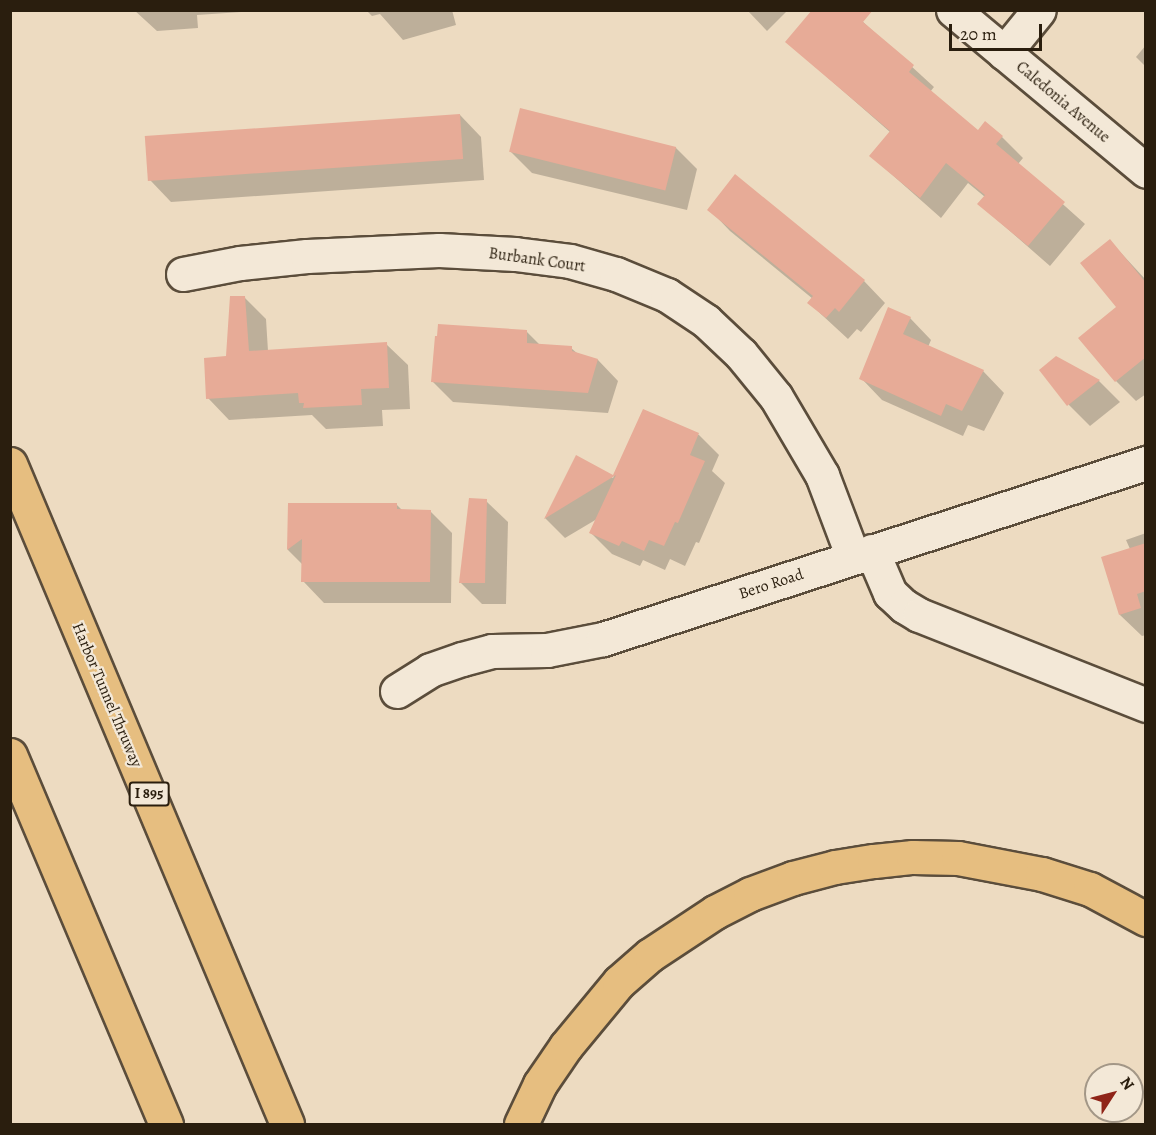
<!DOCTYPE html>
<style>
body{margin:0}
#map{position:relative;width:1156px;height:1135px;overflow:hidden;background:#eddbc1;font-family:Alegreya,serif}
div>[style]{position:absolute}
.shadow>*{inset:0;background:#0003}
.building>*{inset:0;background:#e7ab97;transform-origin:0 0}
.roads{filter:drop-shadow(2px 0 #5b4d3b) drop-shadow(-2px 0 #5b4d3b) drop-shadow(0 2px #5b4d3b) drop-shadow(0 -2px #5b4d3b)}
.minor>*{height:33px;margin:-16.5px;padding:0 16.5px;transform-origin:16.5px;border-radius:16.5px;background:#f3e8d7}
.highway>*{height:33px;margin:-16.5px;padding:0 16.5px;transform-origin:16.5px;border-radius:16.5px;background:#e6be80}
span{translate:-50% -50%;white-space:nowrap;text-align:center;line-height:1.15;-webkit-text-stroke:4.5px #f3e8d7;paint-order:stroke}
.shield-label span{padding:2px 4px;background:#f3e8d7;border:2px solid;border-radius:4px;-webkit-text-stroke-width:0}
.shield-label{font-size:15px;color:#2a1e0e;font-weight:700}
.street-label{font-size:16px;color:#2a1e0e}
.frame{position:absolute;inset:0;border:12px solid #2a1e0e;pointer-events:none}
.north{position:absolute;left:1084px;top:1063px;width:60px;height:60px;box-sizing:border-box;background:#f3e8d7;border:2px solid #a39787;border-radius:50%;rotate:54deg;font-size:16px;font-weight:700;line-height:24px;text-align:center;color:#2a1e0e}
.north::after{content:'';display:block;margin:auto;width:21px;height:27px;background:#8f2418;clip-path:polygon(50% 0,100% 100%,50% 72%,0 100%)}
.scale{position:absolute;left:949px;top:24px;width:93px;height:27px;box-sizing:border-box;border:3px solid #2a1e0e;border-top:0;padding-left:8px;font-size:18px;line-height:21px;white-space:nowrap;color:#2a1e0e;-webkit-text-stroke:4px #f3e8d7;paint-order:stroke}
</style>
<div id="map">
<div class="shadow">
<div style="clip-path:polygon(134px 10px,269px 10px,197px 15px,198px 28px,157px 31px)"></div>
<div style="clip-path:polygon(366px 10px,452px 10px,456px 25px,403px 40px,380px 14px,372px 16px)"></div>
<div style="clip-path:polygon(747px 10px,788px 10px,767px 31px)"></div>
<div style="clip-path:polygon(850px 10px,934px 87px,930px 92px,978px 132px,1002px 137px,1023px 158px,1018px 164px,1085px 224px,1050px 266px,979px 204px,985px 197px,968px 183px,941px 218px,871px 156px,890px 132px,787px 42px)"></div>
<div style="clip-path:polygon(1146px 45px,1146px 67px,1136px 57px)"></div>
<div style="clip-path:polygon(460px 115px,481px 137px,484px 180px,171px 202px,150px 180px)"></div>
<div style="clip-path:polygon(675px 147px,697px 169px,687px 210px,532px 173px,511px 152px)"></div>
<div style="clip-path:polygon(709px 209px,864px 281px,885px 303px,861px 332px,857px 329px,848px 339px,809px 303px,813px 299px,730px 231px)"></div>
<div style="clip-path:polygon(1110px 241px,1146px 280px,1146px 394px,1136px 401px,1116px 381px,1118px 308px)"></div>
<div style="clip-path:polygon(244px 297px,266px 319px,268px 351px,386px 344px,408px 365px,410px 409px,382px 410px,383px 426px,326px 429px,312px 415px,229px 420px,208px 398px,227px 358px)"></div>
<div style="clip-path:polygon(910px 318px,931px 340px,928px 347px,983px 371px,1004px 393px,984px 431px,968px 425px,963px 436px,882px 400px,861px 378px)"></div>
<div style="clip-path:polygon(527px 332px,540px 345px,571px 348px,578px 354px,598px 360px,618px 381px,608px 413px,453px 402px,432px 381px,439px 338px)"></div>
<div style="clip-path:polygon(1056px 358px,1099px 381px,1120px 402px,1090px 426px,1069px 405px)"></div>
<div style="clip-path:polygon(643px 411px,699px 435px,719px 455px,712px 471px,725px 483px,699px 543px,696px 542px,685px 566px,670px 559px,665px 570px,643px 560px,640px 566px,612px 554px,591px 533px,597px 519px,565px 538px,545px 518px,577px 457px,613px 478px)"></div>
<div style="clip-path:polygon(486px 501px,508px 522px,506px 604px,482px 604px,460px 582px)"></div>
<div style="clip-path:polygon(289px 504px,396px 504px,403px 511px,430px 511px,452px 533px,451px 603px,324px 603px,303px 581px,303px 565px,288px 550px)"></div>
<div style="clip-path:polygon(1146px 533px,1146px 635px,1142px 636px,1120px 615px,1130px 549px,1126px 540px)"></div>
</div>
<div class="building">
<div style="clip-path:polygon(812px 10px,873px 10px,863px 22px,914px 65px,909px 72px,978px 130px,985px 121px,1003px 136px,996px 144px,1065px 202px,1028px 246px,977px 204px,985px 195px,946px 163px,920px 198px,869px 156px,890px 131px,785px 42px)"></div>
<div style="left:520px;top:108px;width:161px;height:45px;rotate:14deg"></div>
<div style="left:460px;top:114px;width:45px;height:316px;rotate:86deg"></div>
<div style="clip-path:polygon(735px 174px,865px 280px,839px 312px,835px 308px,826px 318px,807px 303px,813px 296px,707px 210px)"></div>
<div style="clip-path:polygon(1110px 239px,1146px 283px,1146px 357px,1115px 382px,1078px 338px,1116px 307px,1080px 263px)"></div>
<div style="clip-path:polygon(230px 296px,245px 296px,249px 351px,387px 342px,389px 388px,361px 389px,362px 405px,303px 408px,304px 403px,299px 403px,298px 393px,206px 399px,204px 358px,226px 356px)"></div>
<div style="clip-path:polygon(888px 307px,911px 317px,903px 334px,984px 370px,962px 411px,946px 404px,941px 416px,859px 379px)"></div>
<div style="clip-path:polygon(438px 324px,527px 330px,527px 343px,572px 346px,572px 351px,598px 359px,588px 393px,431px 382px,435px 336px,437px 336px)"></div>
<div style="clip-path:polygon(1056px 356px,1100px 380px,1067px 406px,1039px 370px)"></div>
<div style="clip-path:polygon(643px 409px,699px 433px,690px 455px,705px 461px,678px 523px,675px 522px,664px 546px,649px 540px,644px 551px,622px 541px,619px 546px,589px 533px,616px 475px,544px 519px,576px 455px,613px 475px)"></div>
<div style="clip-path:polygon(469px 498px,487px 499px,485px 583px,459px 583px)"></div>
<div style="clip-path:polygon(288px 503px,397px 503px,397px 509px,431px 510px,430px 582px,301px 582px,302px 539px,287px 550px)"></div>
<div style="clip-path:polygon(1146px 543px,1146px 591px,1137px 594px,1141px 608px,1119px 615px,1101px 557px)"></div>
</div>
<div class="roads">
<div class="minor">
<div style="left:953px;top:10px;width:251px;rotate:39.8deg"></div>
<div style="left:1004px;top:53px;width:55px;rotate:-50.9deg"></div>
<div style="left:183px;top:274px;width:58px;rotate:-10.9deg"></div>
<div style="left:240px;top:263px;width:67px;rotate:-6deg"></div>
<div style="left:307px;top:256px;width:132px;rotate:-2.6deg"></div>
<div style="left:439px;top:250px;width:76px;rotate:3deg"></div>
<div style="left:515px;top:254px;width:55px;rotate:7.3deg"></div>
<div style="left:570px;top:261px;width:48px;rotate:15.8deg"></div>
<div style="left:616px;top:274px;width:55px;rotate:22.4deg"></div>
<div style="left:667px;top:295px;width:47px;rotate:33.7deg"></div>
<div style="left:706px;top:321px;width:48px;rotate:43.3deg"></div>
<div style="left:741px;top:354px;width:55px;rotate:50.9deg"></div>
<div style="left:776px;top:397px;width:91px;rotate:59.5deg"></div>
<div style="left:822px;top:475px;width:88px;rotate:69.3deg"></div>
<div style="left:872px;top:551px;width:46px;rotate:66.8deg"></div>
<div style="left:890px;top:593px;width:19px;rotate:43deg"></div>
<div style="left:904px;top:606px;width:17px;rotate:31deg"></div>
<div style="left:919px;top:615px;width:244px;rotate:21.6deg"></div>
<div style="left:397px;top:691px;width:39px;rotate:-32deg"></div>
<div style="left:430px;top:670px;width:34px;rotate:-19deg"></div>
<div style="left:462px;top:659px;width:31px;rotate:-15deg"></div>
<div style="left:492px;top:651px;width:55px;rotate:-1deg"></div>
<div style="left:547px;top:650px;width:57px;rotate:-11.1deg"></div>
<div style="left:603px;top:639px;width:571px;rotate:-17.96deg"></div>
</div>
<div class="highway">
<div style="left:10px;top:464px;width:716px;rotate:67.23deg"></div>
<div style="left:10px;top:755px;width:401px;rotate:67.1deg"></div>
<div style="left:521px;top:1124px;width:44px;rotate:-64.6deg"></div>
<div style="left:540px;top:1084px;width:46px;rotate:-55.6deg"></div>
<div style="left:566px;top:1046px;width:83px;rotate:-50.4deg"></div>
<div style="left:619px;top:982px;width:41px;rotate:-41.1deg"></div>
<div style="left:650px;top:955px;width:78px;rotate:-33.5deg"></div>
<div style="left:715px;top:912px;width:39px;rotate:-27deg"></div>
<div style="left:750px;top:894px;width:46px;rotate:-20.4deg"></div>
<div style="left:793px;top:878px;width:43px;rotate:-14.7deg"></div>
<div style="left:835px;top:867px;width:39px;rotate:-9deg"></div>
<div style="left:874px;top:861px;width:39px;rotate:-6deg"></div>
<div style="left:913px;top:857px;width:45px;rotate:1.3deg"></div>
<div style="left:958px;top:858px;width:86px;rotate:10.8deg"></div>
<div style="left:1042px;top:874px;width:50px;rotate:17.4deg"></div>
<div style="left:1090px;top:889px;width:64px;rotate:28.2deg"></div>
</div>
</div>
<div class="shield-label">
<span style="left:149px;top:794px">I 895</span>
</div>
<div class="street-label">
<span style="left:1063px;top:102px;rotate:40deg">Caledonia Avenue</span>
<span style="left:537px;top:260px;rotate:8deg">Burbank Court</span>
<span style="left:771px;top:584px;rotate:-18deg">Bero Road</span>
<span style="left:107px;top:695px;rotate:67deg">Harbor Tunnel Thruway</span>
</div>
<div class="frame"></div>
<div class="north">N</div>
<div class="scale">20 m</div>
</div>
